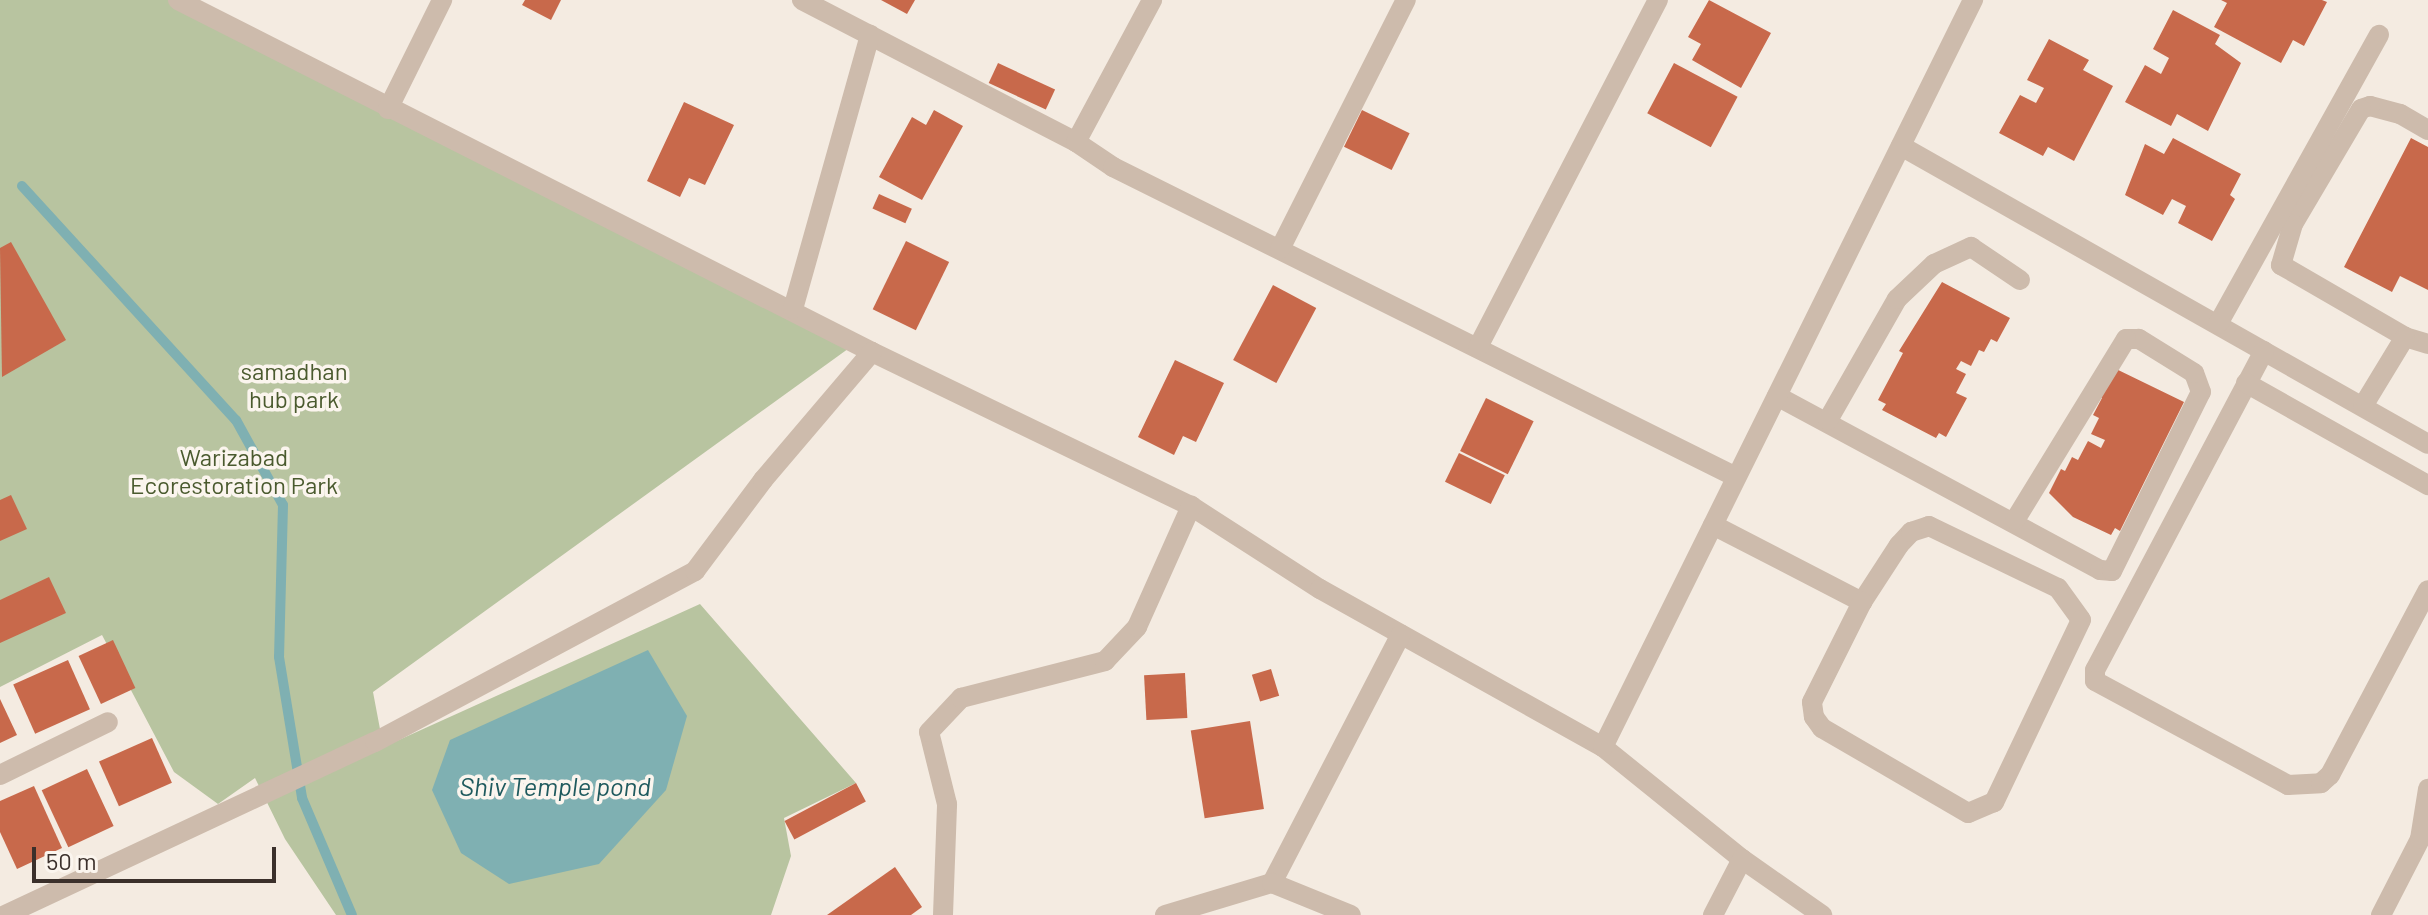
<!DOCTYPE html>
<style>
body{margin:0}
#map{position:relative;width:2428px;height:915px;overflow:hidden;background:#f4ebe1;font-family:Barlow,sans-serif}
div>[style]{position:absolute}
.green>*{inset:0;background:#b8c4a0}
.water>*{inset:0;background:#7fb0b2}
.stream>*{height:10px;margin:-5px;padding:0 5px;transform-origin:5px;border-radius:5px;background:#7fb0b2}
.building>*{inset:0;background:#c8694b;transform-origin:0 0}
.street>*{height:20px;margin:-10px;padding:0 10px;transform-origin:10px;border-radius:10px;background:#cdbbac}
span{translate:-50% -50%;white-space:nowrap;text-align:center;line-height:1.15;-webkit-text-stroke:7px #fbf5ee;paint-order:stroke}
.park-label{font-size:24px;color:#4a5a2e}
.water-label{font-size:26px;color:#1f5a5e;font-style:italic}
.scale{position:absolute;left:32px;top:847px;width:244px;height:36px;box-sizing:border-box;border:4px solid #3b302b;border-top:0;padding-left:10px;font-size:24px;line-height:28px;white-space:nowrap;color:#3b302b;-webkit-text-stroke:6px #fbf5ee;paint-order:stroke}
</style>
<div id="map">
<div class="green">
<div style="clip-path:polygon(0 0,194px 0,852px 346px,373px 692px,380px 729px,277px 795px,700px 604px,856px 783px,784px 818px,791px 856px,771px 915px,336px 915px,285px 839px,255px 778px,218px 804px,174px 772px,102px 635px,0 687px)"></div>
</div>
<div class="water">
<div style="clip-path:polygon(648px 650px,687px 716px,666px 790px,599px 864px,509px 884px,461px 853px,432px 790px,450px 740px)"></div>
</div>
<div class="stream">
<div style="left:22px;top:186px;width:317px;rotate:47.6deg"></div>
<div style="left:236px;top:420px;width:97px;rotate:61.1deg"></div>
<div style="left:283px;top:505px;width:152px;rotate:91.5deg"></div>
<div style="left:279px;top:657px;width:143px;rotate:80.7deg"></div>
<div style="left:302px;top:798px;width:127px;rotate:66.9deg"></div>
</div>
<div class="building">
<div style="clip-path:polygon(525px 0,561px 0,551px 20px,522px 5px)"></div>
<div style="clip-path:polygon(881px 0,915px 0,907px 14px)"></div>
<div style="clip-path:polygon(1709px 0,1771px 33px,1741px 88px,1692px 60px,1701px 44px,1688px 37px)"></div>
<div style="clip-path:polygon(2221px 0,2322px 0,2327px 2px,2304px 46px,2293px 40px,2281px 63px,2214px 27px,2227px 3px)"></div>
<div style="clip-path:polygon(2173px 10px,2220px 35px,2215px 44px,2241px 63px,2208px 131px,2177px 114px,2171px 126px,2125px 102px,2145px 65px,2161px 74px,2169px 58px,2153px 49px)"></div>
<div style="clip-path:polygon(2049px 39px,2089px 60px,2083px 70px,2113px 86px,2074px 161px,2048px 147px,2043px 156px,1999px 133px,2020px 95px,2036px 103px,2044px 88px,2027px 80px)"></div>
<div style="left:998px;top:63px;width:63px;height:22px;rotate:25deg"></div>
<div style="left:1674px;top:63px;width:72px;height:57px;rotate:28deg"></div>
<div style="clip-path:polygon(684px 102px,734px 125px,705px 185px,689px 178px,680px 197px,647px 181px)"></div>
<div style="clip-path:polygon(934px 110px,963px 126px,922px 200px,879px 177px,912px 117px,926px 125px)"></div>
<div style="left:1362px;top:110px;width:53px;height:41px;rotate:26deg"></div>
<div style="clip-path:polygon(2173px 138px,2241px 174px,2230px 195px,2235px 199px,2212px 241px,2178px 223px,2186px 206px,2172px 199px,2163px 215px,2125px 195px,2145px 144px,2164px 154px)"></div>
<div style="clip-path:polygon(2411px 138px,2428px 147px,2428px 290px,2400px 276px,2392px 292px,2344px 267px)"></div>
<div style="left:879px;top:194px;width:36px;height:16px;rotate:24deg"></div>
<div style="left:906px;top:241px;width:48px;height:76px;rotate:26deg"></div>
<div style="clip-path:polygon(11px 242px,66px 340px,2px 377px,0 248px)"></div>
<div style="clip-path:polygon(1942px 282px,2010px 318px,1997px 342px,1991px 339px,1984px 352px,1979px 350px,1971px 366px,1961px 361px,1956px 369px,1966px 374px,1956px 393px,1967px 398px,1946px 437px,1939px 433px,1936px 438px,1882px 410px,1886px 404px,1878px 400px,1903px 353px,1899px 351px)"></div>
<div style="left:1273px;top:285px;width:49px;height:85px;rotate:28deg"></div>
<div style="clip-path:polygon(1175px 360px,1224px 383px,1196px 442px,1183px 436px,1174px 455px,1138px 437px)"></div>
<div style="clip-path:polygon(2112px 367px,2184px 402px,2120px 531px,2115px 528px,2111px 535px,2073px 517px,2049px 493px,2061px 469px,2065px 471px,2072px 457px,2078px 460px,2088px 441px,2101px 448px,2105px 440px,2091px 434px,2099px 418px,2093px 415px,2102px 398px,2097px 396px)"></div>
<div style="left:1486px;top:398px;width:53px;height:59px;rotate:26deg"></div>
<div style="left:1459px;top:453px;width:51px;height:32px;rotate:26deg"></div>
<div style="clip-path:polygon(11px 495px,27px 529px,0 541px,0 500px)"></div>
<div style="clip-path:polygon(49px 577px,66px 613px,0 643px,0 600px)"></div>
<div style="left:113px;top:640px;width:53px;height:38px;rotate:65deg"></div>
<div style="left:68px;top:660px;width:54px;height:60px;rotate:66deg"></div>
<div style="left:1271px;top:669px;width:28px;height:20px;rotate:73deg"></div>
<div style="left:1185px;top:673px;width:45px;height:41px;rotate:87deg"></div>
<div style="clip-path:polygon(0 699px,17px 735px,0 743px)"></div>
<div style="left:1250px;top:721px;width:89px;height:60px;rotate:81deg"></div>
<div style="left:152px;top:738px;width:49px;height:58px;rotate:66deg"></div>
<div style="left:87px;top:769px;width:63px;height:50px;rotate:65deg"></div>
<div style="left:856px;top:783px;width:21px;height:81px;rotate:62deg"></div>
<div style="clip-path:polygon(34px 786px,62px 848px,17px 869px,0 832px,0 801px)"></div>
<div style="clip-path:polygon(895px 867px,922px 907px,911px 915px,827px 915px)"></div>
</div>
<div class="street">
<div style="left:178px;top:0;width:778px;rotate:26.89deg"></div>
<div style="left:872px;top:352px;width:354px;rotate:25.8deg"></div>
<div style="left:1191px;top:506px;width:153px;rotate:32.8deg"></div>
<div style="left:1320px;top:589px;width:324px;rotate:29.2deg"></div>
<div style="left:1603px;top:747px;width:179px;rotate:38.9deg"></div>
<div style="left:1742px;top:859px;width:98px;rotate:35deg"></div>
<div style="left:802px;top:0;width:309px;rotate:27.4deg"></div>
<div style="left:1076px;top:142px;width:45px;rotate:34deg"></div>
<div style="left:1113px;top:167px;width:696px;rotate:26.45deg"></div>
<div style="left:388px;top:109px;width:122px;rotate:-63.6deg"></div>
<div style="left:2428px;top:130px;width:32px;rotate:-150deg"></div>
<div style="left:2400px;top:114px;width:31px;rotate:-165deg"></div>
<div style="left:2370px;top:106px;width:9px;rotate:162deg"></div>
<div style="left:2361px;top:109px;width:134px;rotate:120.6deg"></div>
<div style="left:2293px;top:224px;width:43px;rotate:106.3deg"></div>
<div style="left:2281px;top:265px;width:143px;rotate:30.1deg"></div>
<div style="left:2405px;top:337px;width:24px;rotate:17deg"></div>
<div style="left:1076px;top:142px;width:161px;rotate:-61.8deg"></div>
<div style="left:1901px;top:146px;width:605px;rotate:29.49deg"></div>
<div style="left:1280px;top:249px;width:279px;rotate:-63.2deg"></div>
<div style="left:793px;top:309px;width:285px;rotate:-74.3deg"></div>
<div style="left:2218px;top:324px;width:331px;rotate:-60.9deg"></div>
<div style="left:1478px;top:347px;width:391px;rotate:-62.6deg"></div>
<div style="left:2264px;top:351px;width:361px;rotate:117.9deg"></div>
<div style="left:2095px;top:670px;width:11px;rotate:90deg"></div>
<div style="left:2095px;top:681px;width:219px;rotate:28.3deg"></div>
<div style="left:2288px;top:785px;width:33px;rotate:-3deg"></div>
<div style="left:2321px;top:783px;width:12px;rotate:-42deg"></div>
<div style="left:2330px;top:775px;width:209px;rotate:-62.1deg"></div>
<div style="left:2246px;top:383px;width:209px;rotate:29.3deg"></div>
<div style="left:1777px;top:396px;width:367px;rotate:28.3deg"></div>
<div style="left:2100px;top:570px;width:12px;rotate:5deg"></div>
<div style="left:2112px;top:571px;width:200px;rotate:-63.6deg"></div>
<div style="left:2201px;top:392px;width:20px;rotate:-110deg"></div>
<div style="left:2194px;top:373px;width:65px;rotate:-148.3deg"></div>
<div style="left:2139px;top:339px;width:13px;rotate:180deg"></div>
<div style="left:2126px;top:339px;width:212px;rotate:121.5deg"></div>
<div style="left:2363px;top:406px;width:81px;rotate:-58.7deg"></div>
<div style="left:1828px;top:420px;width:139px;rotate:-60.3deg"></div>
<div style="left:1897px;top:299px;width:51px;rotate:-43.4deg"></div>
<div style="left:1934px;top:264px;width:41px;rotate:-24.7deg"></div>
<div style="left:1971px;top:247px;width:59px;rotate:34deg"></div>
<div style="left:1713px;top:525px;width:168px;rotate:27.3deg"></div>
<div style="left:1862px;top:602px;width:68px;rotate:-57deg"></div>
<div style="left:1899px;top:545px;width:18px;rotate:-47deg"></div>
<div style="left:1911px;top:532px;width:19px;rotate:-18deg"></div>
<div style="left:1929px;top:526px;width:143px;rotate:25.7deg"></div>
<div style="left:2058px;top:588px;width:39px;rotate:54deg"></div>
<div style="left:2081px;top:620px;width:202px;rotate:115.5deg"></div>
<div style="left:1994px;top:802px;width:28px;rotate:157deg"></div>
<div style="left:1968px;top:813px;width:169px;rotate:-149.8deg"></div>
<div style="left:1822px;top:728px;width:14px;rotate:-126deg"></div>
<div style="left:1814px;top:717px;width:15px;rotate:-98deg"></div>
<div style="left:1812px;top:702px;width:112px;rotate:-63.4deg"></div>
<div style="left:1603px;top:747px;width:834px;rotate:-63.65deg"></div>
<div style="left:0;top:775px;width:120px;rotate:-26.1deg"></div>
<div style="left:1272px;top:883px;width:280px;rotate:-62.6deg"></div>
<div style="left:5px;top:915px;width:408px;rotate:-25.1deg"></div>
<div style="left:375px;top:742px;width:363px;rotate:-28.1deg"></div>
<div style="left:695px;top:571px;width:114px;rotate:-53.2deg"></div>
<div style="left:763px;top:480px;width:168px;rotate:-49.6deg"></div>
<div style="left:943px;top:915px;width:111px;rotate:-87.9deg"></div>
<div style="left:947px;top:804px;width:74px;rotate:-104deg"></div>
<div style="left:929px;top:732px;width:47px;rotate:-46.7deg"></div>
<div style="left:961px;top:698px;width:149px;rotate:-14.4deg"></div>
<div style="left:1105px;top:661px;width:47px;rotate:-46.7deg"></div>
<div style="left:1137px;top:627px;width:133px;rotate:-65.9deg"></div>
<div style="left:1165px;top:915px;width:112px;rotate:-16.7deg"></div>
<div style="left:1272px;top:883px;width:85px;rotate:22.1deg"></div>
<div style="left:1713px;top:915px;width:63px;rotate:-62.6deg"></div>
<div style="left:2381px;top:915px;width:85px;rotate:-62.8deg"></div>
<div style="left:2420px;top:839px;width:51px;rotate:-80.9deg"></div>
</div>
<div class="park-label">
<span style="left:294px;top:385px">samadhan<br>hub park</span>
<span style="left:234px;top:471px">Warizabad<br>Ecorestoration Park</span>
</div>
<div class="water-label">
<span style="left:555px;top:786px">Shiv Temple pond</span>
</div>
<div class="scale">50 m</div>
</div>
